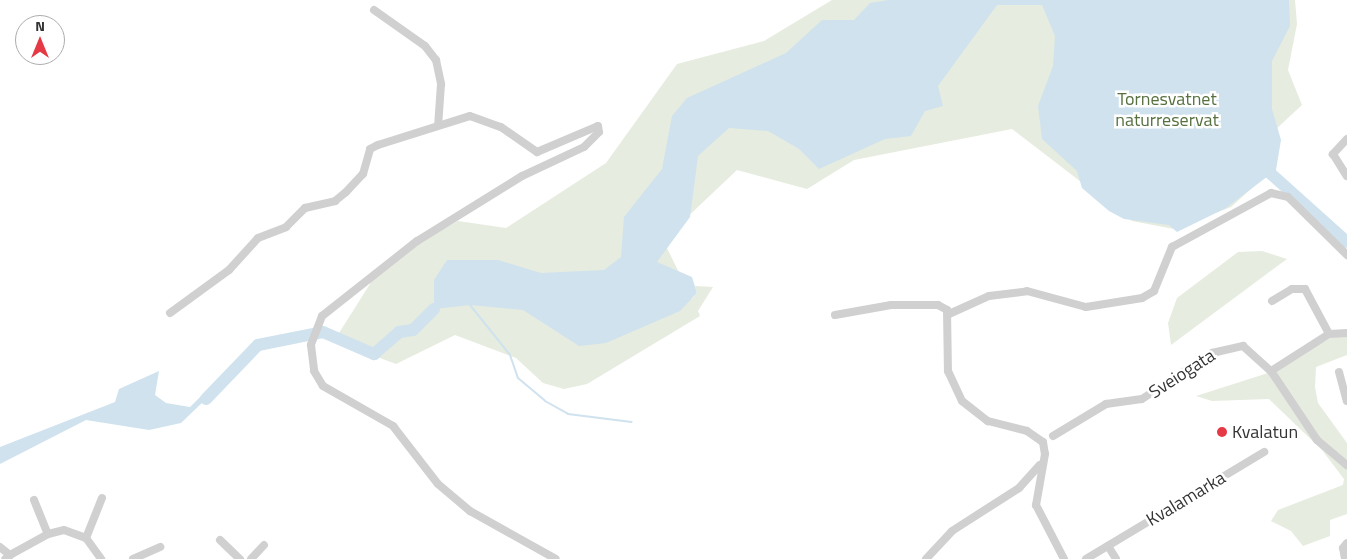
<!DOCTYPE html>
<style>
body{margin:0}
#map{position:relative;width:1347px;height:559px;overflow:hidden;background:#fff;font-family:"Titillium Web",sans-serif}
div>[style]{position:absolute}
.green>*{inset:0;background:#e6ecdf}
.water>*{inset:0;background:#cfe2ee}
.stream>*{height:2px;margin:-1px;padding:0 1px;transform-origin:1px;border-radius:1px;background:#cfe2ee}
.river>*{height:12px;margin:-6px;padding:0 6px;transform-origin:6px;border-radius:6px;background:#cfe2ee}
.minor>*{height:8px;margin:-4px;padding:0 4px;transform-origin:4px;border-radius:4px;background:#d0d0d0}
.dots>*{width:14px;height:14px;translate:-50% -50%;box-sizing:border-box;border:2px solid #fff;border-radius:50%}
span{translate:-50% -50%;white-space:nowrap;text-align:center;line-height:1.15;-webkit-text-stroke:5px #fff;paint-order:stroke}
.park-label{font-size:18px;color:#56703f}
.street-label{font-size:18px;color:#333}
.poi-label{font-size:18px;color:#333}
.left{translate:0 -50%;text-align:left}
.north{position:absolute;left:15px;top:15px;width:50px;height:50px;box-sizing:border-box;background:#fff;border:1px solid #adadad;border-radius:50%;rotate:0deg;font-size:14px;font-weight:700;line-height:20px;text-align:center;color:#333}
.north::after{content:'';display:block;margin:auto;width:18px;height:22px;background:#e63946;clip-path:polygon(50% 0,100% 100%,50% 72%,0 100%)}
</style>
<div id="map">
<div class="green">
<div style="clip-path:polygon(832px 0,1295px 0,1297px 24px,1288px 70px,1302px 105px,1275px 130px,1272px 170px,1231px 207px,1174px 229px,1132px 221px,1012px 129px,854px 160px,807px 189px,737px 170px,663px 240px,692px 299px,697px 293px,695px 286px,713px 287px,698px 311px,700px 316px,587px 384px,564px 389px,543px 383px,516px 358px,455px 335px,396px 364px,334px 341px,375px 276px,415px 244px,458px 221px,506px 228px,606px 163px,677px 64px,764px 41px)"></div>
<div style="clip-path:polygon(1262px 251px,1287px 259px,1171px 345px,1168px 323px,1177px 298px,1238px 252px)"></div>
<div style="clip-path:polygon(1347px 329px,1347px 355px,1316px 367px,1315px 387px,1318px 403px,1347px 443px,1347px 514px,1330px 520px,1330px 536px,1303px 546px,1291px 531px,1271px 521px,1278px 510px,1343px 485px,1344px 479px,1322px 450px,1269px 399px,1212px 401px,1196px 396px,1268px 373px)"></div>
</div>
<div class="water">
<div style="clip-path:polygon(888px 0,1289px 0,1290px 26px,1272px 61px,1272px 109px,1281px 140px,1276px 170px,1226px 208px,1177px 232px,1169px 225px,1124px 219px,1109px 211px,1082px 188px,1077px 171px,1042px 139px,1038px 106px,1053px 66px,1055px 36px,1042px 5px,997px 5px,938px 86px,943px 106px,925px 111px,911px 136px,885px 139px,819px 169px,799px 149px,768px 131px,729px 128px,698px 156px,690px 217px,657px 262px,692px 277px,697px 293px,680px 311px,606px 343px,579px 346px,523px 310px,470px 305px,434px 309px,434px 280px,447px 260px,498px 260px,541px 273px,604px 270px,621px 257px,624px 217px,662px 169px,672px 116px,687px 98px,786px 53px,822px 20px,854px 20px,870px 3px)"></div>
<div style="clip-path:polygon(159px 371px,155px 395px,166px 403px,190px 407px,202px 395px,206px 399px,181px 423px,149px 430px,86px 420px,0 464px,0 447px,115px 402px,119px 389px)"></div>
</div>
<div class="stream">
<div style="left:470px;top:305px;width:64px;rotate:51.3deg"></div>
<div style="left:510px;top:355px;width:24px;rotate:71deg"></div>
<div style="left:518px;top:378px;width:35px;rotate:40deg"></div>
<div style="left:545px;top:401px;width:26px;rotate:29deg"></div>
<div style="left:568px;top:414px;width:64px;rotate:7.2deg"></div>
</div>
<div class="river">
<div style="left:1270px;top:173px;width:103px;rotate:41.9deg"></div>
<div style="left:206px;top:399px;width:75px;rotate:-46.1deg"></div>
<div style="left:258px;top:345px;width:66px;rotate:-11.3deg"></div>
<div style="left:323px;top:332px;width:56px;rotate:23.3deg"></div>
<div style="left:374px;top:354px;width:33px;rotate:-41deg"></div>
<div style="left:399px;top:332px;width:14px;rotate:-8deg"></div>
<div style="left:413px;top:330px;width:30px;rotate:-45deg"></div>
</div>
<div class="minor">
<div style="left:374px;top:10px;width:62px;rotate:35.2deg"></div>
<div style="left:425px;top:46px;width:18px;rotate:52deg"></div>
<div style="left:436px;top:60px;width:25px;rotate:78deg"></div>
<div style="left:441px;top:84px;width:39px;rotate:94deg"></div>
<div style="left:1347px;top:139px;width:21px;rotate:133deg"></div>
<div style="left:1333px;top:154px;width:26px;rotate:58deg"></div>
<div style="left:1272px;top:301px;width:23px;rotate:-31deg"></div>
<div style="left:1292px;top:289px;width:13px"></div>
<div style="left:1305px;top:289px;width:51px;rotate:61.9deg"></div>
<div style="left:170px;top:313px;width:73px;rotate:-36.1deg"></div>
<div style="left:229px;top:270px;width:43px;rotate:-47.8deg"></div>
<div style="left:258px;top:238px;width:30px;rotate:-21deg"></div>
<div style="left:286px;top:227px;width:27px;rotate:-45deg"></div>
<div style="left:305px;top:208px;width:31px;rotate:-13deg"></div>
<div style="left:335px;top:201px;width:14px;rotate:-39deg"></div>
<div style="left:346px;top:192px;width:25px;rotate:-47deg"></div>
<div style="left:363px;top:174px;width:26px;rotate:-74deg"></div>
<div style="left:370px;top:149px;width:9px;rotate:-27deg"></div>
<div style="left:378px;top:145px;width:96px;rotate:-17.5deg"></div>
<div style="left:470px;top:116px;width:33px;rotate:20deg"></div>
<div style="left:501px;top:127px;width:44px;rotate:34.8deg"></div>
<div style="left:537px;top:152px;width:66px;rotate:-23.1deg"></div>
<div style="left:598px;top:126px;width:6px;rotate:81deg"></div>
<div style="left:599px;top:132px;width:21px;rotate:135deg"></div>
<div style="left:584px;top:147px;width:68px;rotate:154.9deg"></div>
<div style="left:522px;top:176px;width:123px;rotate:148.2deg"></div>
<div style="left:417px;top:241px;width:121px;rotate:141.7deg"></div>
<div style="left:322px;top:316px;width:31px;rotate:111deg"></div>
<div style="left:311px;top:345px;width:26px;rotate:83deg"></div>
<div style="left:314px;top:371px;width:17px;rotate:59deg"></div>
<div style="left:323px;top:386px;width:81px;rotate:29.7deg"></div>
<div style="left:393px;top:426px;width:73px;rotate:52.2deg"></div>
<div style="left:438px;top:484px;width:42px;rotate:40.2deg"></div>
<div style="left:470px;top:511px;width:98px;rotate:29.2deg"></div>
<div style="left:949px;top:314px;width:44px;rotate:-24.2deg"></div>
<div style="left:989px;top:296px;width:38px;rotate:-7deg"></div>
<div style="left:1027px;top:291px;width:61px;rotate:15.2deg"></div>
<div style="left:1086px;top:307px;width:57px;rotate:-9.1deg"></div>
<div style="left:1142px;top:298px;width:14px;rotate:-30deg"></div>
<div style="left:1154px;top:291px;width:48px;rotate:-67.8deg"></div>
<div style="left:1172px;top:247px;width:113px;rotate:-28.6deg"></div>
<div style="left:1271px;top:193px;width:17px;rotate:13deg"></div>
<div style="left:1288px;top:197px;width:83px;rotate:44.5deg"></div>
<div style="left:835px;top:315px;width:57px;rotate:-10.1deg"></div>
<div style="left:891px;top:305px;width:47px"></div>
<div style="left:938px;top:305px;width:10px;rotate:29deg"></div>
<div style="left:947px;top:310px;width:61px;rotate:89.1deg"></div>
<div style="left:948px;top:371px;width:33px;rotate:65deg"></div>
<div style="left:962px;top:401px;width:33px;rotate:38deg"></div>
<div style="left:988px;top:421px;width:40px;rotate:14.4deg"></div>
<div style="left:1027px;top:431px;width:19px;rotate:35deg"></div>
<div style="left:1043px;top:442px;width:12px;rotate:81deg"></div>
<div style="left:1045px;top:454px;width:52px;rotate:100deg"></div>
<div style="left:1036px;top:505px;width:61px;rotate:62.6deg"></div>
<div style="left:1271px;top:371px;width:69px;rotate:-32.5deg"></div>
<div style="left:1329px;top:334px;width:18px;rotate:-3deg"></div>
<div style="left:1339px;top:372px;width:30px;rotate:75deg"></div>
<div style="left:1053px;top:436px;width:62px;rotate:-31.1deg"></div>
<div style="left:1106px;top:404px;width:36px;rotate:-8deg"></div>
<div style="left:1142px;top:399px;width:84px;rotate:-33.3deg"></div>
<div style="left:1212px;top:353px;width:32px;rotate:-13deg"></div>
<div style="left:1243px;top:346px;width:38px;rotate:42deg"></div>
<div style="left:1271px;top:371px;width:83px;rotate:56.3deg"></div>
<div style="left:1317px;top:440px;width:39px;rotate:40deg"></div>
<div style="left:34px;top:500px;width:37px;rotate:68deg"></div>
<div style="left:86px;top:538px;width:43px;rotate:-68.2deg"></div>
<div style="left:220px;top:540px;width:28px;rotate:44deg"></div>
<div style="left:1108px;top:546px;width:15px;rotate:58deg"></div>
<div style="left:0;top:547px;width:13px;rotate:39deg"></div>
<div style="left:10px;top:555px;width:6px;rotate:141deg"></div>
<div style="left:10px;top:555px;width:43px;rotate:-28.9deg"></div>
<div style="left:48px;top:534px;width:16px;rotate:-14deg"></div>
<div style="left:64px;top:530px;width:23px;rotate:20deg"></div>
<div style="left:86px;top:538px;width:26px;rotate:54deg"></div>
<div style="left:133px;top:559px;width:30px;rotate:-24deg"></div>
<div style="left:251px;top:559px;width:19px;rotate:-47deg"></div>
<div style="left:926px;top:559px;width:38px;rotate:-47deg"></div>
<div style="left:952px;top:531px;width:80px;rotate:-32.7deg"></div>
<div style="left:1019px;top:488px;width:31px;rotate:-48deg"></div>
<div style="left:1086px;top:559px;width:208px;rotate:-31deg"></div>
<div style="left:1345px;top:559px;width:11px;rotate:-100deg"></div>
<div style="left:1343px;top:548px;width:6px;rotate:-51deg"></div>
</div>
<div class="dots">
<div style="left:1222px;top:432px;background:#e63946"></div>
</div>
<div class="park-label">
<span style="left:1167px;top:110px">Tornesvatnet<br>naturreservat</span>
</div>
<div class="street-label">
<span style="left:1182px;top:374px;rotate:-33deg">Sveiogata</span>
<span style="left:1186px;top:499px;rotate:-31deg">Kvalamarka</span>
</div>
<div class="poi-label">
<span class="left" style="left:1232px;top:432px">Kvalatun</span>
</div>
<div class="north">N</div>
</div>
